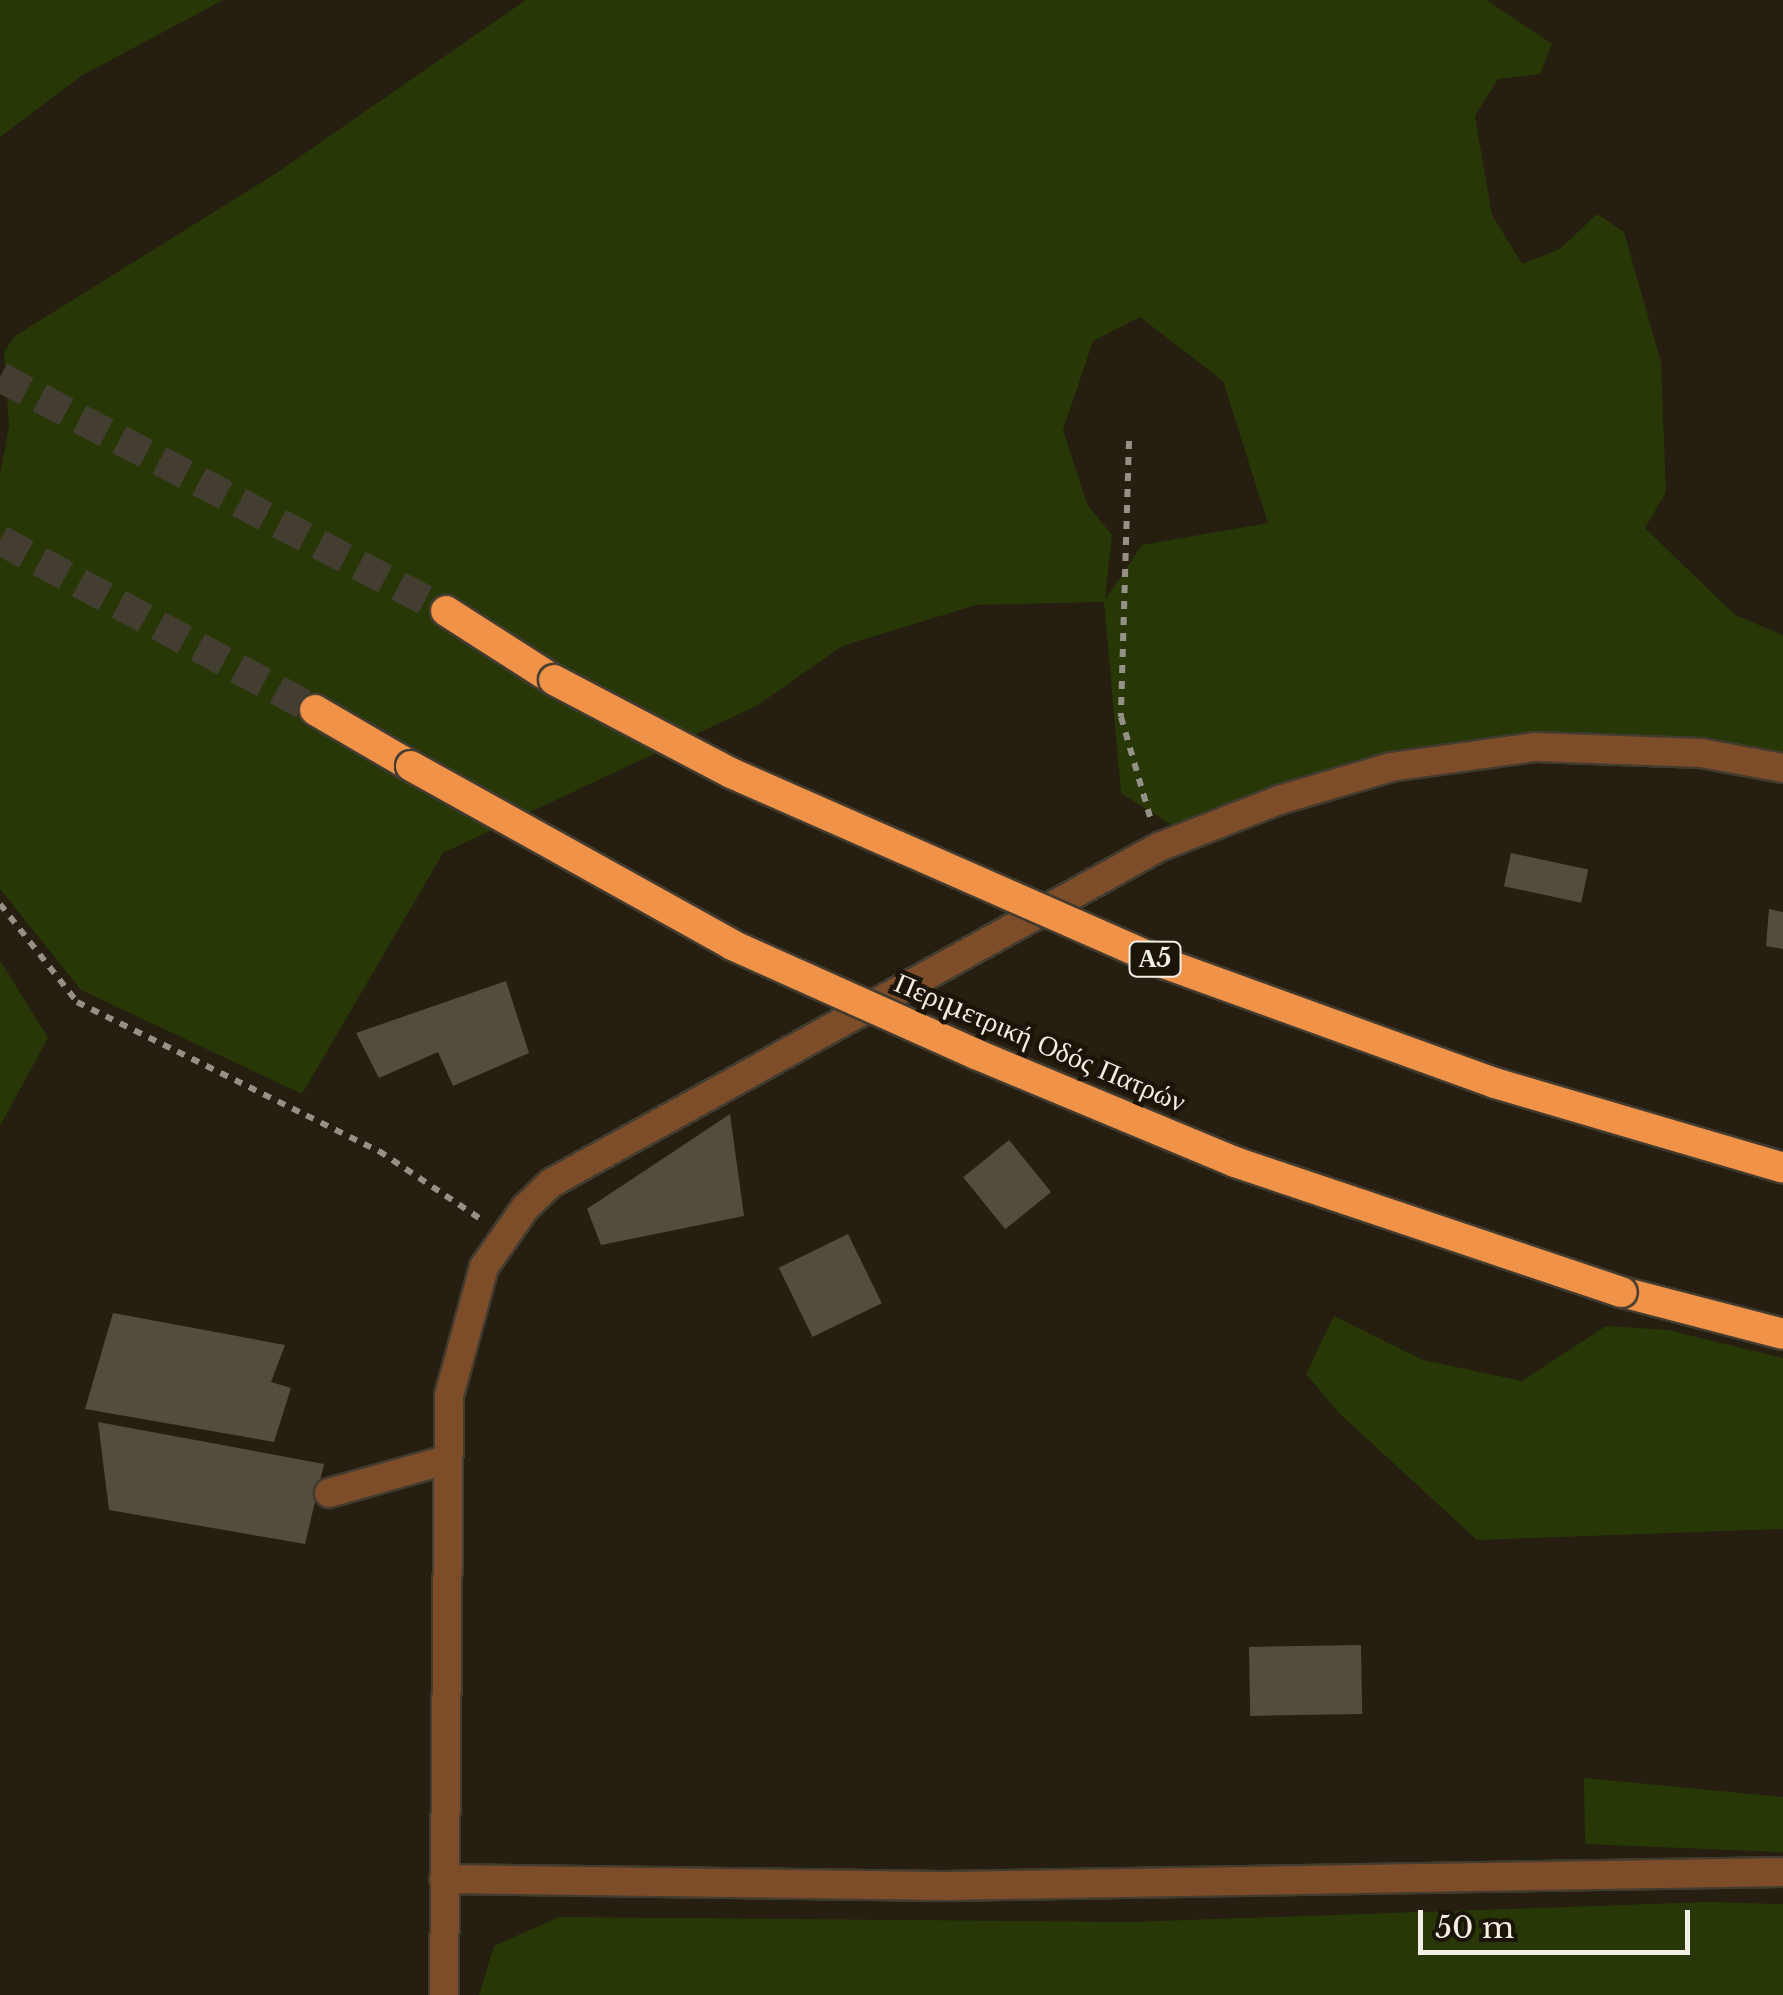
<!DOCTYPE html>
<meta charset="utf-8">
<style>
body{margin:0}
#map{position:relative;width:1783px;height:1995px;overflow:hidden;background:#251e11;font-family:"Libre Baskerville",serif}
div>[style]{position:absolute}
.green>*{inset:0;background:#273806}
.building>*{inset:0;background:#544d3e;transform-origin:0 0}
.motorway-tunnel>*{height:30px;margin-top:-15px;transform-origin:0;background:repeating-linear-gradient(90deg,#443d31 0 30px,transparent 0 45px)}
.path>*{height:6px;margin-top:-3px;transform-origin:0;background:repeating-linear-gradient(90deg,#969186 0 8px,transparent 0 16px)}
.roads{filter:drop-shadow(2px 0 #423b2f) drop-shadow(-2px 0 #423b2f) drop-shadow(0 2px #423b2f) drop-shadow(0 -2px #423b2f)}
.minor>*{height:28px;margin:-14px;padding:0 14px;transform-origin:14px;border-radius:14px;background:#7d4d2a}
.tertiary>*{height:28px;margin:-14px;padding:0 14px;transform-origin:14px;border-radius:14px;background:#7d4d2a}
.motorway>*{height:30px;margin:-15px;padding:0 15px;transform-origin:15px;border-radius:15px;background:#f19249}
.bridges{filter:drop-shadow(2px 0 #423b2f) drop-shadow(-2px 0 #423b2f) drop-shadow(0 2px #423b2f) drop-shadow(0 -2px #423b2f)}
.motorway-bridge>*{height:30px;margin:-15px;padding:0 15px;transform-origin:15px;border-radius:15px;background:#f19249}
span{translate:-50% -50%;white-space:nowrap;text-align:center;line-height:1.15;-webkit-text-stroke:9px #1b1508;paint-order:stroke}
.shield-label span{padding:2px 8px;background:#1b1508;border:2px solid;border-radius:8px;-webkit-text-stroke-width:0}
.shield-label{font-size:25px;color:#f3efe6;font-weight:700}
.street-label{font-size:28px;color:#f3efe6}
.scale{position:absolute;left:1418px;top:1910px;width:272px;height:45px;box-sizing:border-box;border:5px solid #f3efe6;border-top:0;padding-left:12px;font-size:30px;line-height:35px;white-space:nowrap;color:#f3efe6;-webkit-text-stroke:8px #1b1508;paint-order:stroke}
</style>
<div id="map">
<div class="green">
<div style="clip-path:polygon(0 0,223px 0,81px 76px,0 137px)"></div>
<div style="clip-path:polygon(evenodd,526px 0,1486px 0,1552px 44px,1540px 74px,1498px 79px,1475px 116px,1492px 215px,1522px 264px,1560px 249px,1597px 214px,1624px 232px,1661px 362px,1666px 492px,1645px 528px,1735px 615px,1783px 635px,1783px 758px,1647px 735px,1478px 740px,1409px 751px,1173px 826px,1121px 793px,1104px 602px,976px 605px,842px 646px,758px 705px,443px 853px,302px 1094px,81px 990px,0 889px,0 476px,9px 426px,4px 352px,15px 336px,275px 174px,526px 0,1140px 317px,1223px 381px,1268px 523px,1142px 545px,1105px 600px,1112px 535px,1087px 504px,1063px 430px,1093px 341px,1140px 317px)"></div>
<div style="clip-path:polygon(0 960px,48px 1038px,0 1126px)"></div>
<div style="clip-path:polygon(1334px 1316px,1423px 1360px,1522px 1381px,1606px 1326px,1668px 1330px,1783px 1358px,1783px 1529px,1477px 1540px,1338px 1412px,1306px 1374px)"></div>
<div style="clip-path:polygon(1584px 1778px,1783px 1797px,1783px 1852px,1585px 1844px)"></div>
<div style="clip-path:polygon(1709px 1902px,1783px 1904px,1783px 1995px,479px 1995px,494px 1946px,559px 1917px,1131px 1922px)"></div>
</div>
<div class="building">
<div style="left:1511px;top:853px;width:79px;height:34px;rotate:12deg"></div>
<div style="clip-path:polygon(1769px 909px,1783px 912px,1783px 949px,1766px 946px)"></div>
<div style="clip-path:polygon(506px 981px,529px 1053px,453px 1086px,438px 1052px,379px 1078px,356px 1033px)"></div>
<div style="clip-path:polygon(730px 1114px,744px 1216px,601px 1245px,587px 1209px)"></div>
<div style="left:1009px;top:1140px;width:67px;height:59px;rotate:51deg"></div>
<div style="left:848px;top:1234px;width:77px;height:77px;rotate:64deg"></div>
<div style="clip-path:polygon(113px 1313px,285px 1345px,271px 1382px,291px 1388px,274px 1442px,85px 1409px)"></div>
<div style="clip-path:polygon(98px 1422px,324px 1464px,305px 1544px,109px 1510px)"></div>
<div style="left:1361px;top:1645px;width:69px;height:112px;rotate:89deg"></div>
</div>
<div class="motorway-tunnel">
<div style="left:0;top:377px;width:504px;rotate:27.68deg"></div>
<div style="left:0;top:540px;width:358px;rotate:28.4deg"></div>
</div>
<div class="path">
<div style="left:1129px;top:441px;width:276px;rotate:91.7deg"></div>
<div style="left:1121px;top:717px;width:104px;rotate:73.8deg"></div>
<div style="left:0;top:904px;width:125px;rotate:51.8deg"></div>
<div style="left:77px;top:1002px;width:337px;rotate:26.3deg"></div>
<div style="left:379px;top:1151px;width:124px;rotate:33.8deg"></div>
</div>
<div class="roads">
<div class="minor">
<div style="left:329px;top:1493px;width:118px;rotate:-15.7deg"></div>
<div style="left:444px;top:1879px;width:502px;rotate:0.8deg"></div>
<div style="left:946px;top:1886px;width:837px;rotate:-0.96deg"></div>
</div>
<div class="tertiary">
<div style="left:444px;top:1995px;width:599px;rotate:-89.52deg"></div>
<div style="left:449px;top:1396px;width:134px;rotate:-74.8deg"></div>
<div style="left:484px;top:1267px;width:72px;rotate:-55.2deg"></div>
<div style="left:525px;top:1208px;width:36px;rotate:-44deg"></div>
<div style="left:551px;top:1183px;width:695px;rotate:-28.93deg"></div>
<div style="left:1159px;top:847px;width:129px;rotate:-21.4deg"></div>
<div style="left:1279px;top:800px;width:117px;rotate:-16.4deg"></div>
<div style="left:1391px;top:767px;width:146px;rotate:-7.9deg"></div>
<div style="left:1536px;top:747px;width:165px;rotate:2.1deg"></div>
<div style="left:1701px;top:753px;width:83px;rotate:10.4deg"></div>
</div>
<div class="motorway">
<div style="left:446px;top:611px;width:128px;rotate:32.6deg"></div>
<div style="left:315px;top:710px;width:111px;rotate:30.3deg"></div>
<div style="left:1622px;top:1292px;width:166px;rotate:14.6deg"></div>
</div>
</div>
<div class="bridges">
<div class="motorway-bridge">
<div style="left:554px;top:680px;width:200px;rotate:27.7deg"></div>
<div style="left:731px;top:773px;width:475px;rotate:23.7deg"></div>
<div style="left:1166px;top:964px;width:350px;rotate:19.9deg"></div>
<div style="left:1495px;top:1083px;width:300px;rotate:16.4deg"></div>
<div style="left:411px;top:766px;width:368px;rotate:29.1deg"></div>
<div style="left:732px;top:945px;width:269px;rotate:24.1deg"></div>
<div style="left:978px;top:1055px;width:278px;rotate:22.6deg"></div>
<div style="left:1235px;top:1162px;width:408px;rotate:18.6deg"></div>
</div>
</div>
<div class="shield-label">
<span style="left:1155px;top:959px">Α5</span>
</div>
<div class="street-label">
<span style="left:1040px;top:1043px;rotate:23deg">Περιμετρική Οδός Πατρών</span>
</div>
<div class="scale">50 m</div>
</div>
